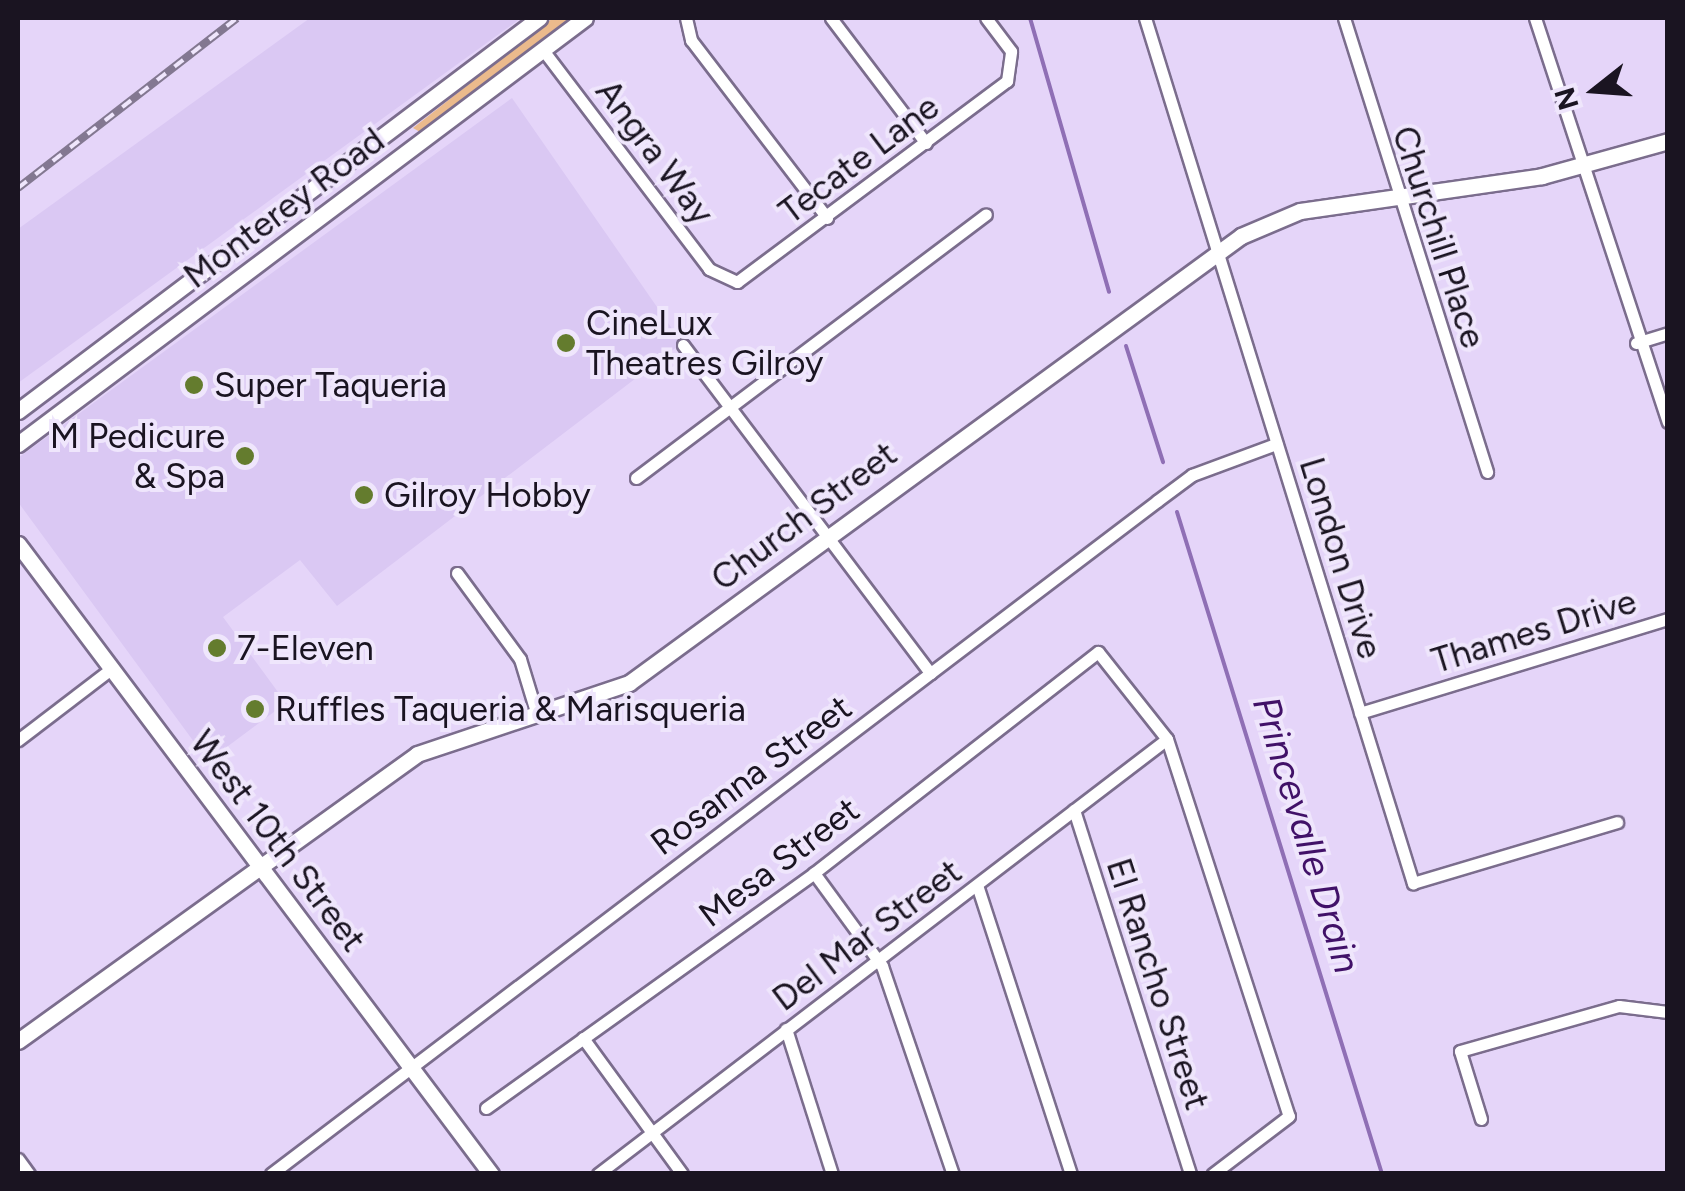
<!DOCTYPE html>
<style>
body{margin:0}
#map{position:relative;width:1685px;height:1191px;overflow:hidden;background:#e5d5f9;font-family:Figtree,sans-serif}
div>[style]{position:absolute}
.built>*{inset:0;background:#dac8f3}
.green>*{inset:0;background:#ebba8c}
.stream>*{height:4px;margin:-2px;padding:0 2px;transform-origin:2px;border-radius:2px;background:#8f6fb5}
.roads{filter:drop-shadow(2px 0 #7b6d8d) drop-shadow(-2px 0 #7b6d8d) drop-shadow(0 2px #7b6d8d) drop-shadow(0 -2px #7b6d8d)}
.street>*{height:11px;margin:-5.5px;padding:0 5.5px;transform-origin:5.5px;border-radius:5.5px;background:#fff}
.secondary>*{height:15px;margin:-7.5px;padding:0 7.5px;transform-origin:7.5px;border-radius:7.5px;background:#fff}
.rail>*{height:8px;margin-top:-4px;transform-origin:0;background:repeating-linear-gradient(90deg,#efe6fc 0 11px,#837891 0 22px);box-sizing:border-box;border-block:2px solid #837891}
.dots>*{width:28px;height:28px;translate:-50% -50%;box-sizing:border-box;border:5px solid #efe6fc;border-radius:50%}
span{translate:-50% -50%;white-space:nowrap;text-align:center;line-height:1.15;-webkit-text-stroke:8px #efe6fc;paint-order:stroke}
.street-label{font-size:35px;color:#1a1421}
.poi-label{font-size:35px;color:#1a1421}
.left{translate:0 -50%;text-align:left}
.right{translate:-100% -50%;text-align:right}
.water-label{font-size:38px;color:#411168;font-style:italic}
.frame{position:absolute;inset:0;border:20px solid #1a1421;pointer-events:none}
.north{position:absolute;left:1545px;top:40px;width:100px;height:100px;-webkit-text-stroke:8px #efe6fc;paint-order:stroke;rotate:253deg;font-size:28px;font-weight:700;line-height:40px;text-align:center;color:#1a1421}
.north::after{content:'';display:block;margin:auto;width:35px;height:45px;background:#1a1421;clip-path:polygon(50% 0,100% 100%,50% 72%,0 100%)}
</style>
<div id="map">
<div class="built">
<div style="clip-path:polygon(310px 18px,521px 18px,18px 383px,18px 229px)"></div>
<div style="clip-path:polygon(512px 98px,682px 343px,337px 606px,300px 560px,223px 617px,286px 703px,208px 761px,18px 502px,18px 458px)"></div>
</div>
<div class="green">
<div style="clip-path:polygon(553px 18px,571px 18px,420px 132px,413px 128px)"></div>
</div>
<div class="stream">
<div style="left:1030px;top:18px;width:285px;rotate:73.9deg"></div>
<div style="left:1126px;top:346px;width:122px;rotate:72.3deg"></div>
<div style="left:1177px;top:512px;width:693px;rotate:72.79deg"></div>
</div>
<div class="roads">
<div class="street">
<div style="left:686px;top:18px;width:23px;rotate:77deg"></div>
<div style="left:691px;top:40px;width:224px;rotate:52.6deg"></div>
<div style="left:831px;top:18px;width:157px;rotate:52.8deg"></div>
<div style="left:1145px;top:18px;width:906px;rotate:72.79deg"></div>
<div style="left:1413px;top:883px;width:213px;rotate:-16.6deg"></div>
<div style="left:1344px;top:18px;width:476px;rotate:72.5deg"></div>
<div style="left:1535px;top:18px;width:425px;rotate:71.8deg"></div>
<div style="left:543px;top:50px;width:275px;rotate:52.8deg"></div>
<div style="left:709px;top:269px;width:31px;rotate:25deg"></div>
<div style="left:737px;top:282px;width:337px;rotate:-36.7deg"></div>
<div style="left:1007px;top:81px;width:30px;rotate:-82deg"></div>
<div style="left:1011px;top:51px;width:41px;rotate:-127.1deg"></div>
<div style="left:1636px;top:343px;width:34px;rotate:-17deg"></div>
<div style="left:683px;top:345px;width:411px;rotate:53deg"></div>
<div style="left:636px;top:478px;width:438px;rotate:-37deg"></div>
<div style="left:457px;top:573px;width:107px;rotate:53.8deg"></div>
<div style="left:520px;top:659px;width:59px;rotate:73.1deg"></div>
<div style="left:1360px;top:713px;width:322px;rotate:-17deg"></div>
<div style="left:18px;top:740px;width:117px;rotate:-37.4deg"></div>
<div style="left:1074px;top:810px;width:382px;rotate:72.3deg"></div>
<div style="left:814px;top:873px;width:115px;rotate:53.8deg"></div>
<div style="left:882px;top:966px;width:220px;rotate:71.2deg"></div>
<div style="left:978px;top:888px;width:301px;rotate:72deg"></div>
<div style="left:786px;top:1029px;width:152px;rotate:72.4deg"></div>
<div style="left:583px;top:1038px;width:168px;rotate:53.9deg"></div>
<div style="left:486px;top:1108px;width:403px;rotate:-35.6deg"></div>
<div style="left:814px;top:873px;width:360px;rotate:-37.9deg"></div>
<div style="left:1098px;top:652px;width:111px;rotate:51.6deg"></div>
<div style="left:1167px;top:739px;width:396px;rotate:72.1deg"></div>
<div style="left:1289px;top:1116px;width:96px;rotate:142.7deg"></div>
<div style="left:1481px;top:1119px;width:71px;rotate:-107.2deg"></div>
<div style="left:1460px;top:1051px;width:165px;rotate:-15.8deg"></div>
<div style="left:1619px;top:1006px;width:49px;rotate:7deg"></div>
<div style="left:18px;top:1159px;width:19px;rotate:54deg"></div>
<div style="left:271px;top:1174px;width:1113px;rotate:-37.22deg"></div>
<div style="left:1157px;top:501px;width:44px;rotate:-36.6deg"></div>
<div style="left:1192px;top:475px;width:90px;rotate:-20.3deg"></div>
<div style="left:598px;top:1174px;width:716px;rotate:-37.4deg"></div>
</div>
<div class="secondary">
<div style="left:18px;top:411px;width:653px;rotate:-37.03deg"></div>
<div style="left:18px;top:444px;width:709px;rotate:-36.92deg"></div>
<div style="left:18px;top:544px;width:788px;rotate:53.1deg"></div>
<div style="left:18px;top:1041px;width:491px;rotate:-35.7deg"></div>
<div style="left:417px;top:754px;width:224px;rotate:-18.5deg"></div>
<div style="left:629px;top:683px;width:758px;rotate:-36.14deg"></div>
<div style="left:1241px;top:236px;width:64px;rotate:-23deg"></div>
<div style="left:1300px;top:211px;width:245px;rotate:-8.2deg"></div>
<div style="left:1542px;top:176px;width:131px;rotate:-15.5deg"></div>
</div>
</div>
<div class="rail">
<div style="left:18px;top:188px;width:277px;rotate:-37.8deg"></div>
</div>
<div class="dots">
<div style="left:566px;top:343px;background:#647c2e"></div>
<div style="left:194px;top:385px;background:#647c2e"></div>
<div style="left:245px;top:456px;background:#647c2e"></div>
<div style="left:364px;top:495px;background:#647c2e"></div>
<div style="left:217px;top:648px;background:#647c2e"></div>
<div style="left:255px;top:709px;background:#647c2e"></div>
</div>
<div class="street-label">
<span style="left:655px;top:152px;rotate:53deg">Angra Way</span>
<span style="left:859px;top:159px;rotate:-37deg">Tecate Lane</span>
<span style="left:284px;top:208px;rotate:-37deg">Monterey Road</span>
<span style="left:1439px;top:237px;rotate:72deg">Churchill Place</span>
<span style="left:804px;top:516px;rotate:-37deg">Church Street</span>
<span style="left:1341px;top:558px;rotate:73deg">London Drive</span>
<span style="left:1534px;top:631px;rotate:-17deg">Thames Drive</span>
<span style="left:751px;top:775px;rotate:-37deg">Rosanna Street</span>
<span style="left:278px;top:841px;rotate:53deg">West 10th Street</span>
<span style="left:779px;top:862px;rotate:-37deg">Mesa Street</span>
<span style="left:867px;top:935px;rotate:-37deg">Del Mar Street</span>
<span style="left:1158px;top:984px;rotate:72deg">El Rancho Street</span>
</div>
<div class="poi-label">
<span class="left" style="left:586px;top:343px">CineLux<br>Theatres Gilroy</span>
<span class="left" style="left:214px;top:385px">Super Taqueria</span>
<span class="right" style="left:225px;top:456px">M Pedicure<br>&amp; Spa</span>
<span class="left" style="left:384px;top:495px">Gilroy Hobby</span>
<span class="left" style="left:237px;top:648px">7-Eleven</span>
<span class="left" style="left:275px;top:709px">Ruffles Taqueria &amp; Marisqueria</span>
</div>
<div class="water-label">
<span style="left:1306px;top:835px;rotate:73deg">Princevalle Drain</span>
</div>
<div class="frame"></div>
<div class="north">N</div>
</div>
